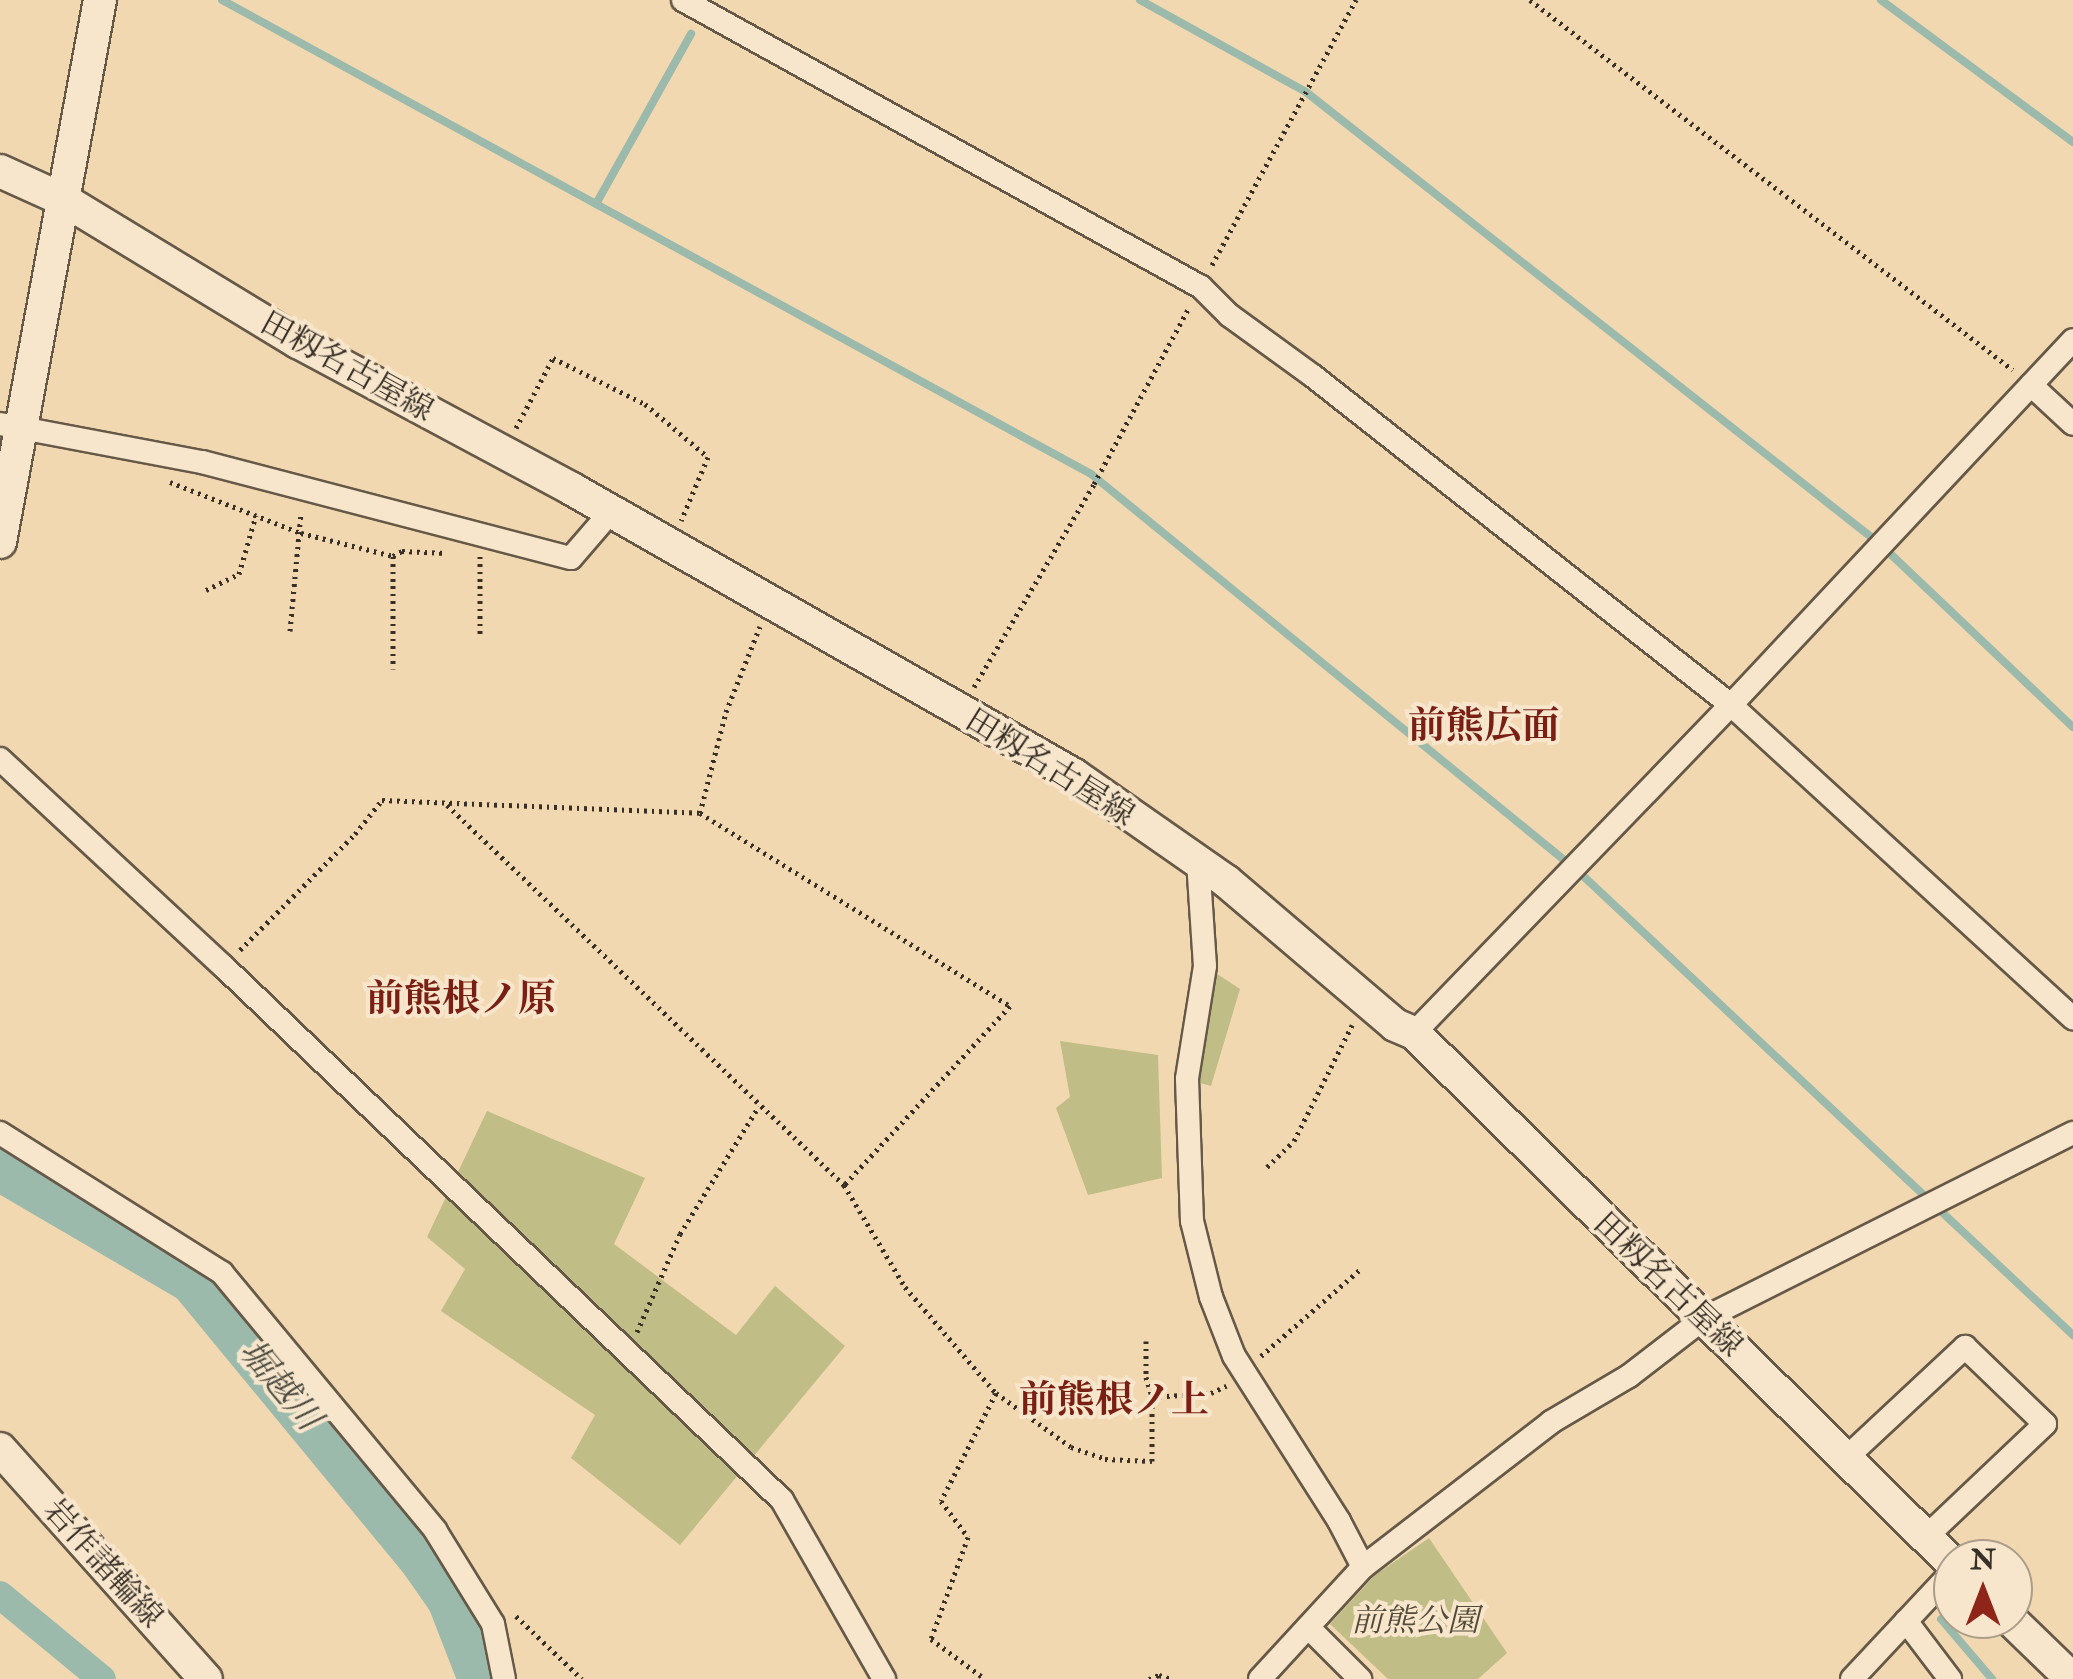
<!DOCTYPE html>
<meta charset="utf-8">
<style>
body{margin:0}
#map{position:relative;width:2073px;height:1679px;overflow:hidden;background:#f2d8b0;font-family:"IM FELL Double Pica","Noto Serif JP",serif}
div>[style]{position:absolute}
.green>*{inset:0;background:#c0bd87}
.stream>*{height:8px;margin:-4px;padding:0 4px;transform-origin:4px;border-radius:4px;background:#9bbaac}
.canal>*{height:28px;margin:-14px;padding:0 14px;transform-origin:14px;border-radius:14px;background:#9bbaac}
.river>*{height:48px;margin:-24px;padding:0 24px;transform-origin:24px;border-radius:24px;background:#9bbaac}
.path>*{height:5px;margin-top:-2.5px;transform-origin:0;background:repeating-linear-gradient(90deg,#382f26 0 2.5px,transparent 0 7.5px)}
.roads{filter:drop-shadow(2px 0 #665948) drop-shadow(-2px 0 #665948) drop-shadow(0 2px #665948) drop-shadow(0 -2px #665948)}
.street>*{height:22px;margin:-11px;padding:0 11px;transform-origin:11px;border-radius:11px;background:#f7e6cc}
.secondary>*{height:32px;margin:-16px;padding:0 16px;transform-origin:16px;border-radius:16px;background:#f7e6cc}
span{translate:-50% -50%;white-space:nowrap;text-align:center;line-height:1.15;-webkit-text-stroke:8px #f7e6cc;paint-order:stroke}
.street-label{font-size:32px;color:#382f26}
.park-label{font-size:32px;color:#534b39;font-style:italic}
.water-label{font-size:35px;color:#4c4b41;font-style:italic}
.quarter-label{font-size:38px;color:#7a1f14;font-weight:700}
.north{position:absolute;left:1933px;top:1539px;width:100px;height:100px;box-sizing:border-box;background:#f7e6cc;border:2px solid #ab9d8a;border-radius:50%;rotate:0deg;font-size:28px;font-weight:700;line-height:40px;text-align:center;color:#382f26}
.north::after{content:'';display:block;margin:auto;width:35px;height:45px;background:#8f2418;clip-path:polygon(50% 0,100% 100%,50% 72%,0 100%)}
</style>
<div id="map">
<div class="green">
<div style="clip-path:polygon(1205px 966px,1240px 989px,1211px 1086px,1187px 1079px)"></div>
<div style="clip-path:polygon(1060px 1041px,1158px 1055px,1162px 1178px,1088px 1195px,1056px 1108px,1070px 1097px)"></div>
<div style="clip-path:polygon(487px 1111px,645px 1178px,614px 1244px,736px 1335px,775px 1286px,845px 1346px,680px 1545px,571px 1458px,595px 1415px,441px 1311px,465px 1269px,427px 1237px)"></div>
<div style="clip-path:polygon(1429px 1538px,1507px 1653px,1478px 1679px,1388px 1679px,1330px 1624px,1375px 1575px)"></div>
</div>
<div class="stream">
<div style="left:222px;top:0;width:990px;rotate:28.61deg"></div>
<div style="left:1091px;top:474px;width:631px;rotate:39.21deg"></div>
<div style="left:1580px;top:873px;width:676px;rotate:43.14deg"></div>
<div style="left:1140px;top:0;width:190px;rotate:29deg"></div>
<div style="left:1306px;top:92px;width:731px;rotate:38.22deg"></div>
<div style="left:1880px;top:544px;width:266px;rotate:43.5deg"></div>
<div style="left:1881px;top:0;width:239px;rotate:36.5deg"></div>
<div style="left:596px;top:204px;width:195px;rotate:-60.8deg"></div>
<div style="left:1941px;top:1619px;width:79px;rotate:49.6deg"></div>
</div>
<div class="canal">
<div style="left:0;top:1595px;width:132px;rotate:39.5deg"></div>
</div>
<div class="river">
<div style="left:0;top:1167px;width:224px;rotate:30.3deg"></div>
<div style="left:193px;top:1280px;width:362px;rotate:50.5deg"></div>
<div style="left:423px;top:1559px;width:49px;rotate:55deg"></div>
<div style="left:451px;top:1599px;width:86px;rotate:68.8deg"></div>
</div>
<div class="path">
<div style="left:1530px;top:0;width:608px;rotate:37.45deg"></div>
<div style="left:1212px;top:265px;width:302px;rotate:-61.5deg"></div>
<div style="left:516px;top:428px;width:79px;rotate:-62.1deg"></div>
<div style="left:553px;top:358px;width:103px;rotate:26.6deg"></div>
<div style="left:645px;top:404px;width:82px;rotate:40.1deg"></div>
<div style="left:708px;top:457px;width:69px;rotate:112.9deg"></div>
<div style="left:170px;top:482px;width:141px;rotate:21.3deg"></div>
<div style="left:301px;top:533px;width:95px;rotate:14deg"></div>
<div style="left:393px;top:556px;width:10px;rotate:-29deg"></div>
<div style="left:402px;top:551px;width:44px;rotate:2.6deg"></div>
<div style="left:393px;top:556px;width:113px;rotate:90deg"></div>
<div style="left:480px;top:556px;width:81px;rotate:90deg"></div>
<div style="left:206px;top:590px;width:37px;rotate:-26deg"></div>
<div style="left:239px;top:574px;width:61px;rotate:-73.9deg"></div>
<div style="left:290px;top:631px;width:119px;rotate:-84.7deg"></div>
<div style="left:974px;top:687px;width:236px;rotate:-59.4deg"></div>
<div style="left:1094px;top:484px;width:202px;rotate:-61.7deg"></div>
<div style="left:447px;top:805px;width:550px;rotate:43.75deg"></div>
<div style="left:844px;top:1185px;width:119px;rotate:59.1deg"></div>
<div style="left:905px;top:1287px;width:140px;rotate:49.4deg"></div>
<div style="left:996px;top:1393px;width:121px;rotate:117deg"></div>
<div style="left:941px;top:1501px;width:45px;rotate:53.1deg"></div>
<div style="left:968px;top:1537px;width:109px;rotate:109.9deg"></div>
<div style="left:931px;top:1639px;width:67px;rotate:36.5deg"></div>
<div style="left:700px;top:813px;width:104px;rotate:-75.6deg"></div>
<div style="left:726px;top:712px;width:92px;rotate:-68.4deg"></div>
<div style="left:240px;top:950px;width:163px;rotate:-45.2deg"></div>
<div style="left:355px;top:834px;width:43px;rotate:-51.5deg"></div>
<div style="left:382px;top:800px;width:318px;rotate:2.3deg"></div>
<div style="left:700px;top:813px;width:365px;rotate:31.9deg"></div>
<div style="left:1010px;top:1006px;width:244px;rotate:132.8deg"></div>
<div style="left:1267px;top:1167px;width:37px;rotate:-44deg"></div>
<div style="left:1294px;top:1141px;width:130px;rotate:-63.4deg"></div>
<div style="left:637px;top:1332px;width:107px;rotate:-66.3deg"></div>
<div style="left:680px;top:1234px;width:150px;rotate:-58.3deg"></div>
<div style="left:1146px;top:1341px;width:36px;rotate:90deg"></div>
<div style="left:1146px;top:1377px;width:21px;rotate:73deg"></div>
<div style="left:1152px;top:1397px;width:59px;rotate:-3.9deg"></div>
<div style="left:1211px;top:1393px;width:17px;rotate:-25deg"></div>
<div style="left:1261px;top:1356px;width:134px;rotate:-41.1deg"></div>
<div style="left:996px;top:1393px;width:92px;rotate:35.8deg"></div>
<div style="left:1071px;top:1447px;width:36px;rotate:19deg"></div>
<div style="left:1105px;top:1459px;width:47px;rotate:2.4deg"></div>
<div style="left:1152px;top:1461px;width:64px;rotate:-90deg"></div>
<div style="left:516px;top:1616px;width:91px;rotate:43.7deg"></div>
<div style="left:1149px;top:1679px;width:11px;rotate:-22deg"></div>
<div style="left:1159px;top:1675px;width:13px;rotate:18deg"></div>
</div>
<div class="roads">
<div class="street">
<div style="left:683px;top:0;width:592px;rotate:28.99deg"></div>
<div style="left:1201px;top:287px;width:40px;rotate:45deg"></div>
<div style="left:1229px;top:315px;width:104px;rotate:36deg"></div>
<div style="left:1313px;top:376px;width:532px;rotate:38.21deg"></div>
<div style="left:1731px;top:705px;width:464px;rotate:42.5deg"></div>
<div style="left:2031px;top:385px;width:57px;rotate:42.9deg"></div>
<div style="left:0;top:424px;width:206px;rotate:10.7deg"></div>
<div style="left:202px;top:462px;width:381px;rotate:14.6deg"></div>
<div style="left:571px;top:558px;width:58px;rotate:-49.2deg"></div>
<div style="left:0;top:759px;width:304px;rotate:42.9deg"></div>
<div style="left:223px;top:966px;width:773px;rotate:43.69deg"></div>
<div style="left:782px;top:1500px;width:206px;rotate:60.3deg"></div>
<div style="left:1198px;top:861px;width:105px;rotate:86.2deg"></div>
<div style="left:1205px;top:966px;width:114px;rotate:99.1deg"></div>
<div style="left:1187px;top:1079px;width:142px;rotate:88deg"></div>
<div style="left:1192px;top:1221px;width:78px;rotate:76deg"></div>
<div style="left:1211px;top:1297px;width:63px;rotate:68.7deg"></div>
<div style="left:1234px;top:1356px;width:196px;rotate:57.5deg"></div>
<div style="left:1339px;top:1521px;width:52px;rotate:62.4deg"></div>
<div style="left:1414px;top:1033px;width:456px;rotate:-46deg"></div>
<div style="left:1731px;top:705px;width:500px;rotate:-46.86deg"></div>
<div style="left:0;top:1133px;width:262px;rotate:32.2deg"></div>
<div style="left:222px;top:1273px;width:334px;rotate:50.3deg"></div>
<div style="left:435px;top:1530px;width:110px;rotate:58.3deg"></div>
<div style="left:493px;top:1624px;width:56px;rotate:78.7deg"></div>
<div style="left:1846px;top:1458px;width:163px;rotate:-43deg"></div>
<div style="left:1965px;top:1347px;width:111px;rotate:43.9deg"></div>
<div style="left:2045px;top:1424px;width:161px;rotate:136.5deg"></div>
<div style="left:1906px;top:1621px;width:73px;rotate:52.8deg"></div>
<div style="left:1308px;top:1627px;width:74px;rotate:45deg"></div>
<div style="left:1260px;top:1679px;width:152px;rotate:-47.4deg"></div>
<div style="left:1363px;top:1567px;width:237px;rotate:-37.6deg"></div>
<div style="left:1551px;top:1422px;width:91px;rotate:-30.5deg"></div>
<div style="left:1629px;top:1376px;width:93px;rotate:-37.6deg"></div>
<div style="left:1703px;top:1319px;width:414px;rotate:-26.7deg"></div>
<div style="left:1852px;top:1679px;width:148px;rotate:-46.9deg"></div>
</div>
<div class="secondary">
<div style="left:0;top:171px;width:70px;rotate:24.4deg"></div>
<div style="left:64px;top:200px;width:274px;rotate:31.3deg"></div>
<div style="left:298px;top:342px;width:311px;rotate:28.2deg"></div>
<div style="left:572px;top:489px;width:578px;rotate:29.67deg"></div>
<div style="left:1074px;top:775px;width:185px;rotate:34.9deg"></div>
<div style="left:1226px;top:881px;width:222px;rotate:40.4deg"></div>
<div style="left:1395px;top:1025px;width:21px;rotate:23deg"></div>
<div style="left:1414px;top:1033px;width:757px;rotate:44.57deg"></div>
<div style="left:0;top:542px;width:551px;rotate:-79.55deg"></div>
<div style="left:0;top:1449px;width:309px;rotate:48.2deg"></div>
<div style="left:2010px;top:1619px;width:86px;rotate:44.1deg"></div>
</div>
</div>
<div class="street-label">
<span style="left:347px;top:367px;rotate:29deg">田籾名古屋線</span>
<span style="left:1050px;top:768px;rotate:32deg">田籾名古屋線</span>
<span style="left:1668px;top:1285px;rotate:44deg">田籾名古屋線</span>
<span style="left:103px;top:1564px;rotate:48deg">岩作諸輪線</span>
</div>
<div class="park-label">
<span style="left:1415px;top:1621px">前熊公園</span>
</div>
<div class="water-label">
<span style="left:280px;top:1385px;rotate:50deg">堀越川</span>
</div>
<div class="quarter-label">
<span style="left:1484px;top:727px">前熊広面</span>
<span style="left:461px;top:1000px">前熊根ノ原</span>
<span style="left:1114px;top:1401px">前熊根ノ上</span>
</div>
<div class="north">N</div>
</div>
